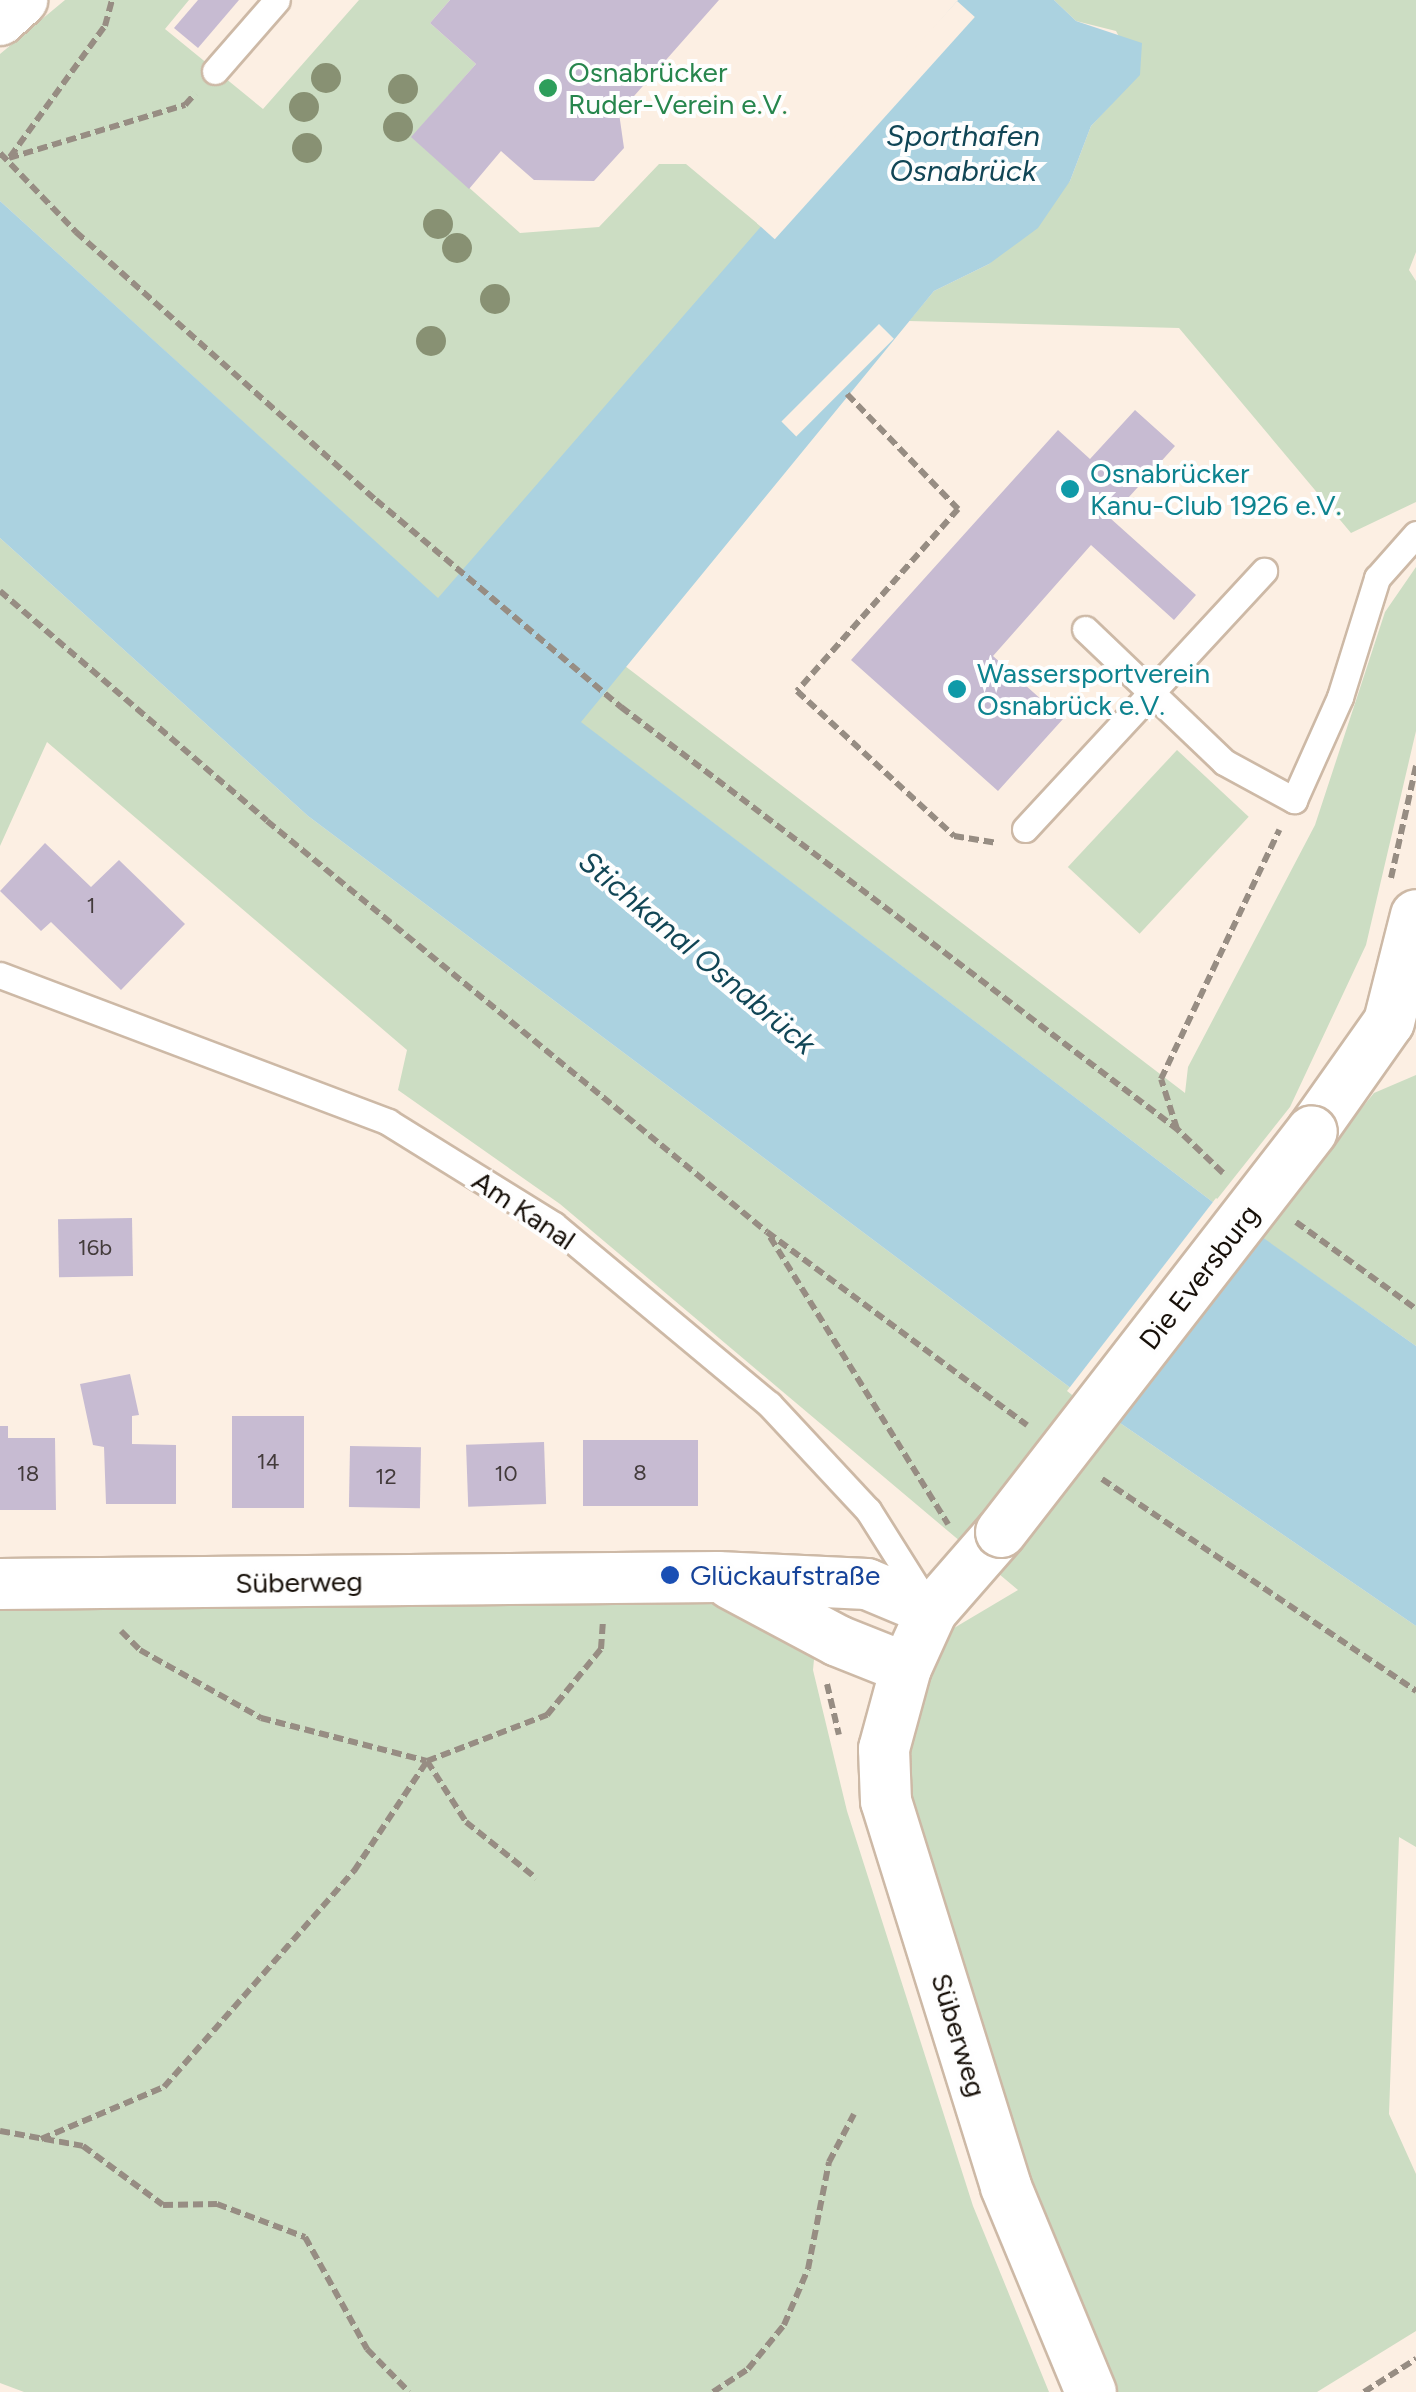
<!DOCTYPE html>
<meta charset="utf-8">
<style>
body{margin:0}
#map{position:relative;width:1416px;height:2392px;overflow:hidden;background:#fcefe3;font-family:Figtree,sans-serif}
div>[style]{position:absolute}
.green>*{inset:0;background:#ccddc3;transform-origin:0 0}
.water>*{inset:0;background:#abd2e0}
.pier>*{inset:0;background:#fcefe3;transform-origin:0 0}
.building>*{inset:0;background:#c7bbd2;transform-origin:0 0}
.path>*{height:6px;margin-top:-3px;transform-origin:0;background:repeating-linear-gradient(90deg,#978d83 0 10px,transparent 0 15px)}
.roads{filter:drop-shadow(2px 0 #cdb9a6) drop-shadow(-2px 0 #cdb9a6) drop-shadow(0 2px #cdb9a6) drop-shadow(0 -2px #cdb9a6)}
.lane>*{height:25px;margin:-12.5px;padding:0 12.5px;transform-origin:12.5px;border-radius:12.5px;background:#fff}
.street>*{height:50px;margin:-25px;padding:0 25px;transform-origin:25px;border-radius:25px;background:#fff}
.bridges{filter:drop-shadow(2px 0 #cdb9a6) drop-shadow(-2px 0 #cdb9a6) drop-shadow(0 2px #cdb9a6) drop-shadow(0 -2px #cdb9a6)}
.street-bridge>*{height:50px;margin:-25px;padding:0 25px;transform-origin:25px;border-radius:25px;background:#fff}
.trees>*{width:30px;height:30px;margin:-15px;border-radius:50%;background:#889173}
.dots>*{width:28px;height:28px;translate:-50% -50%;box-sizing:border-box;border:5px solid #fefefe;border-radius:50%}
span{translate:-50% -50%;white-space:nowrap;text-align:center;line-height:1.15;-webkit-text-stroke:8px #fefefe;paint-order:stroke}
.number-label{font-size:22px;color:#433b3b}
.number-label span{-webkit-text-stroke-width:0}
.leisure-label{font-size:28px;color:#27864d}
.left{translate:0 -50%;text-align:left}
.culture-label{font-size:28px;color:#0d838f}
.street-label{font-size:28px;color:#171009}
.transit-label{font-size:28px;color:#164399}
.water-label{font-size:30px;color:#114656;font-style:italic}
</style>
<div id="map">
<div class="green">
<div style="clip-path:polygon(65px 0,189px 0,165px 29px,263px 109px,359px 0,450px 0,430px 23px,476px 64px,412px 137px,520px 233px,599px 227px,659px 164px,686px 164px,764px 229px,438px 599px,0 201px,0 54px)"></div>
<div style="clip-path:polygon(1054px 0,1416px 0,1416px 252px,1409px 270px,1416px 281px,1416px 502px,1351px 533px,1179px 328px,909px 321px,934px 291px,989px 264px,1070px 181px,1091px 126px,1139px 74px,1116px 31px,1076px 21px)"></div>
<div style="clip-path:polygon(0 538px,308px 816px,1088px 1401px,1416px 1626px,1416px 1847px,1399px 1837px,1389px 2114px,1416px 2174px,1416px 2331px,1317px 2392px,1114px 2392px,1030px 2185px,945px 1934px,902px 1765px,932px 1663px,954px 1628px,1018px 1590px,560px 1204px,398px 1090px,407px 1050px,47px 742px,0 846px)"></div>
<div style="clip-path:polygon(1416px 567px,1416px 731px,1366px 945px,1290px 1107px,1214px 1203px,580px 722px,625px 666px,1185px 1093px,1188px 1067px,1315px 825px,1385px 612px)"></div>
<div style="left:1177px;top:750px;width:98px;height:160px;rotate:43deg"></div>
<div style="clip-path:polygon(1416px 1075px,1416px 1346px,1258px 1235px,1374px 1093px)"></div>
<div style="clip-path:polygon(696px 1599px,747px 1610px,815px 1649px,813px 1670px,847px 1811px,973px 2206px,1049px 2392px,24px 2392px,0 2383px,0 1606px)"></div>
</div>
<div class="water">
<div style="clip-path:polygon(958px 0,1054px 0,1076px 21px,1142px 43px,1140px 75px,1091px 126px,1070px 181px,1038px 228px,989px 264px,934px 291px,581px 722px,1214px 1203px,1416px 1346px,1416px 1626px,1088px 1401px,308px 816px,0 538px,0 201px,438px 598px)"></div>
</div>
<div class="pier">
<div style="left:957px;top:1px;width:24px;height:299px;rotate:42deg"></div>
<div style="left:879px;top:324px;width:21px;height:138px;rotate:45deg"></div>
<div style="clip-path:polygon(1216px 1198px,1262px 1231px,1085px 1405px,1067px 1391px)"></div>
</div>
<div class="building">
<div style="clip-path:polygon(198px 0,239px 0,198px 48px,174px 28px)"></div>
<div style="clip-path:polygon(450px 0,719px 0,619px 113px,624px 148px,594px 181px,534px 180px,501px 151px,469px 189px,411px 137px,476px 64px,430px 23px)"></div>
<div style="clip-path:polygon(1135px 410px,1175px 446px,1110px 518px,1196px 595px,1174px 620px,1091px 545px,993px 656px,1063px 719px,998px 791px,851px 660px,1058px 430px,1090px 459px)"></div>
<div style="clip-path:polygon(45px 843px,91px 887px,119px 860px,185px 924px,121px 990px,51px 922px,41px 931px,0 891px)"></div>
<div style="left:132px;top:1218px;width:58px;height:74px;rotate:89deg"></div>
<div style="clip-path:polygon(130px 1374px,139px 1415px,132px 1416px,132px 1444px,176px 1445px,176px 1504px,106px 1504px,104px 1447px,93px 1445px,80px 1384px)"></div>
<div style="left:232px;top:1416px;width:72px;height:92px"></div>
<div style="clip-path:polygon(0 1426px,8px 1426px,8px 1438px,55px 1438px,56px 1510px,0 1510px)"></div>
<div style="left:583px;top:1440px;width:115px;height:66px"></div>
<div style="left:544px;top:1442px;width:62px;height:78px;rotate:88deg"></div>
<div style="left:350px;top:1446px;width:71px;height:61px;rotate:1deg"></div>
</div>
<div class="path">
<div style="left:0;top:153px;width:110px;rotate:46.1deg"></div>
<div style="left:76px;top:232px;width:402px;rotate:41.8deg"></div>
<div style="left:376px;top:500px;width:321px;rotate:40.2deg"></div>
<div style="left:621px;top:707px;width:698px;rotate:37.2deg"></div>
<div style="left:10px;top:157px;width:162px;rotate:-54.1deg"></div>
<div style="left:105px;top:26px;width:27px;rotate:-75deg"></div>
<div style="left:9px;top:158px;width:184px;rotate:-16.8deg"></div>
<div style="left:185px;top:105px;width:15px;rotate:-48deg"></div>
<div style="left:847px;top:394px;width:160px;rotate:46deg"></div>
<div style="left:958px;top:509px;width:243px;rotate:131.5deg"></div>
<div style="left:797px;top:691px;width:214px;rotate:42.7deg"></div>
<div style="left:954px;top:836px;width:44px;rotate:9.2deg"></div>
<div style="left:0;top:591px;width:352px;rotate:40.7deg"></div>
<div style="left:267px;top:821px;width:647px;rotate:39.42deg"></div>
<div style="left:767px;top:1232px;width:324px;rotate:36.6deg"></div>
<div style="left:1391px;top:878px;width:115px;rotate:-77.4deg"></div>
<div style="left:1223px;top:1173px;width:64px;rotate:-136.3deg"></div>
<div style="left:1177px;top:1129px;width:52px;rotate:-107.7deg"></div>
<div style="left:1161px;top:1079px;width:276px;rotate:-64.6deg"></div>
<div style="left:1296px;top:1222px;width:148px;rotate:35.9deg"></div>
<div style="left:770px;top:1237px;width:338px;rotate:58.2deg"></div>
<div style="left:1102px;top:1479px;width:379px;rotate:34deg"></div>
<div style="left:121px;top:1631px;width:27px;rotate:45deg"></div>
<div style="left:140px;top:1650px;width:139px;rotate:29.3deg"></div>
<div style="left:261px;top:1718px;width:171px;rotate:14.5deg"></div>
<div style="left:427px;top:1761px;width:129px;rotate:-21deg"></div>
<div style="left:547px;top:1715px;width:85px;rotate:-50.7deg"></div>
<div style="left:601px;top:1649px;width:26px;rotate:-86deg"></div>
<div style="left:827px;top:1684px;width:52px;rotate:76.8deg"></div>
<div style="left:0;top:2131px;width:84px;rotate:10.2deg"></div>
<div style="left:83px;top:2146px;width:99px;rotate:36.4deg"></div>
<div style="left:163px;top:2205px;width:54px;rotate:-1.1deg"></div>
<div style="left:217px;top:2204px;width:94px;rotate:20.6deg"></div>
<div style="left:305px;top:2237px;width:128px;rotate:61deg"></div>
<div style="left:367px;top:2349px;width:60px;rotate:45.7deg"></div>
<div style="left:41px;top:2139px;width:134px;rotate:-22.9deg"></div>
<div style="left:164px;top:2087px;width:288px;rotate:-48.7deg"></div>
<div style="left:354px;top:1871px;width:132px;rotate:-56.4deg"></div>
<div style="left:427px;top:1761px;width:72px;rotate:57.4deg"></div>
<div style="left:466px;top:1822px;width:90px;rotate:38.7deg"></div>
<div style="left:713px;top:2392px;width:42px;rotate:-33.3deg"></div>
<div style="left:748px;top:2369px;width:57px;rotate:-50.7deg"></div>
<div style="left:784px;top:2325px;width:61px;rotate:-66.8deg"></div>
<div style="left:808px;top:2269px;width:109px;rotate:-78.9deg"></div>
<div style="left:829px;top:2162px;width:54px;rotate:-62.5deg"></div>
<div style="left:1364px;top:2392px;width:62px;rotate:-32.4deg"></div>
</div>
<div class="roads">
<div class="lane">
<div style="left:215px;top:71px;width:94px;rotate:-48.9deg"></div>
<div style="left:1085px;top:629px;width:192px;rotate:43.7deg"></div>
<div style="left:1224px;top:762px;width:80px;rotate:28.5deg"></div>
<div style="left:1294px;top:800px;width:113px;rotate:-65.9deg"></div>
<div style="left:1340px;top:697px;width:125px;rotate:-72.7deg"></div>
<div style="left:1377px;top:578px;width:59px;rotate:-48.4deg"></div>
<div style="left:1025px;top:829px;width:352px;rotate:-47.2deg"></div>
<div style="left:0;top:975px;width:415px;rotate:20.7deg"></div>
<div style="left:388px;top:1122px;width:195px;rotate:31.8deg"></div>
<div style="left:554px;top:1225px;width:280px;rotate:39.8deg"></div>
<div style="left:769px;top:1404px;width:145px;rotate:47deg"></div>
<div style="left:868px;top:1510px;width:105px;rotate:57.8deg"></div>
</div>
<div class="street">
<div style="left:0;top:20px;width:30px;rotate:-42deg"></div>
<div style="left:1312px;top:1131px;width:133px;rotate:-54.8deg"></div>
<div style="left:1389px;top:1022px;width:110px;rotate:-75.8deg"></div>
<div style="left:1001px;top:1532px;width:105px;rotate:131.1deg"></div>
<div style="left:932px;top:1611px;width:63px;rotate:114.5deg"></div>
<div style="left:906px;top:1668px;width:84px;rotate:105.2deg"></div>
<div style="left:884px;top:1749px;width:52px;rotate:87.8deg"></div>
<div style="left:886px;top:1801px;width:404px;rotate:72.7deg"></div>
<div style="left:1006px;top:2187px;width:222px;rotate:67.5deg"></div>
<div style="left:0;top:1584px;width:718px;rotate:-0.56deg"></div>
<div style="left:718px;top:1577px;width:149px;rotate:2.7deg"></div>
<div style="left:867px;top:1584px;width:70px;rotate:22.6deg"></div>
<div style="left:731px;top:1584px;width:121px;rotate:28deg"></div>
<div style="left:838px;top:1641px;width:73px;rotate:21.7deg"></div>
</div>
</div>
<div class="bridges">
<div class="street-bridge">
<div style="left:1001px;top:1532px;width:507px;rotate:-52.2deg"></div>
</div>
</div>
<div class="trees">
<div style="left:326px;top:78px"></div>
<div style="left:403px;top:89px"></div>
<div style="left:304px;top:107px"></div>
<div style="left:398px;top:127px"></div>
<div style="left:307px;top:148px"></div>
<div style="left:438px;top:224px"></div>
<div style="left:457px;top:248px"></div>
<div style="left:495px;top:299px"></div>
<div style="left:431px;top:341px"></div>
</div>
<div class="dots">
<div style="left:548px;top:88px;background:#2e9e5b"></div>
<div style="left:1070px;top:489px;background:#0f9aa8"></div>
<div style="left:957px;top:689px;background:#0f9aa8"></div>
<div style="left:670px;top:1575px;background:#1a4fb4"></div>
</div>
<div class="number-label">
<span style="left:91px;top:906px">1</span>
<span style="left:95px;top:1248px">16b</span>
<span style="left:268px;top:1462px">14</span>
<span style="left:640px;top:1473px">8</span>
<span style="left:28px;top:1474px">18</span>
<span style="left:506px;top:1474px">10</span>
<span style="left:386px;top:1477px">12</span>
</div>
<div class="leisure-label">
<span class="left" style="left:568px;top:88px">Osnabrücker<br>Ruder-Verein e.V.</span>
</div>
<div class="culture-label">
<span class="left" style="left:1090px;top:489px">Osnabrücker<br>Kanu-Club 1926 e.V.</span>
<span class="left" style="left:977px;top:689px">Wassersportverein<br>Osnabrück e.V.</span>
</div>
<div class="street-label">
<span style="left:524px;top:1210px;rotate:34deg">Am Kanal</span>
<span style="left:1199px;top:1277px;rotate:-52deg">Die Eversburg</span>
<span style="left:299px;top:1582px;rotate:-1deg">Süberweg</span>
<span style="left:959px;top:2035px;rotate:73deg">Süberweg</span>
</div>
<div class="transit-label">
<span class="left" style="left:690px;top:1575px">Glückaufstraße</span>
</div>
<div class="water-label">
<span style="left:963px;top:153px">Sporthafen<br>Osnabrück</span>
<span style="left:697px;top:953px;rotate:40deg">Stichkanal Osnabrück</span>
</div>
</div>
